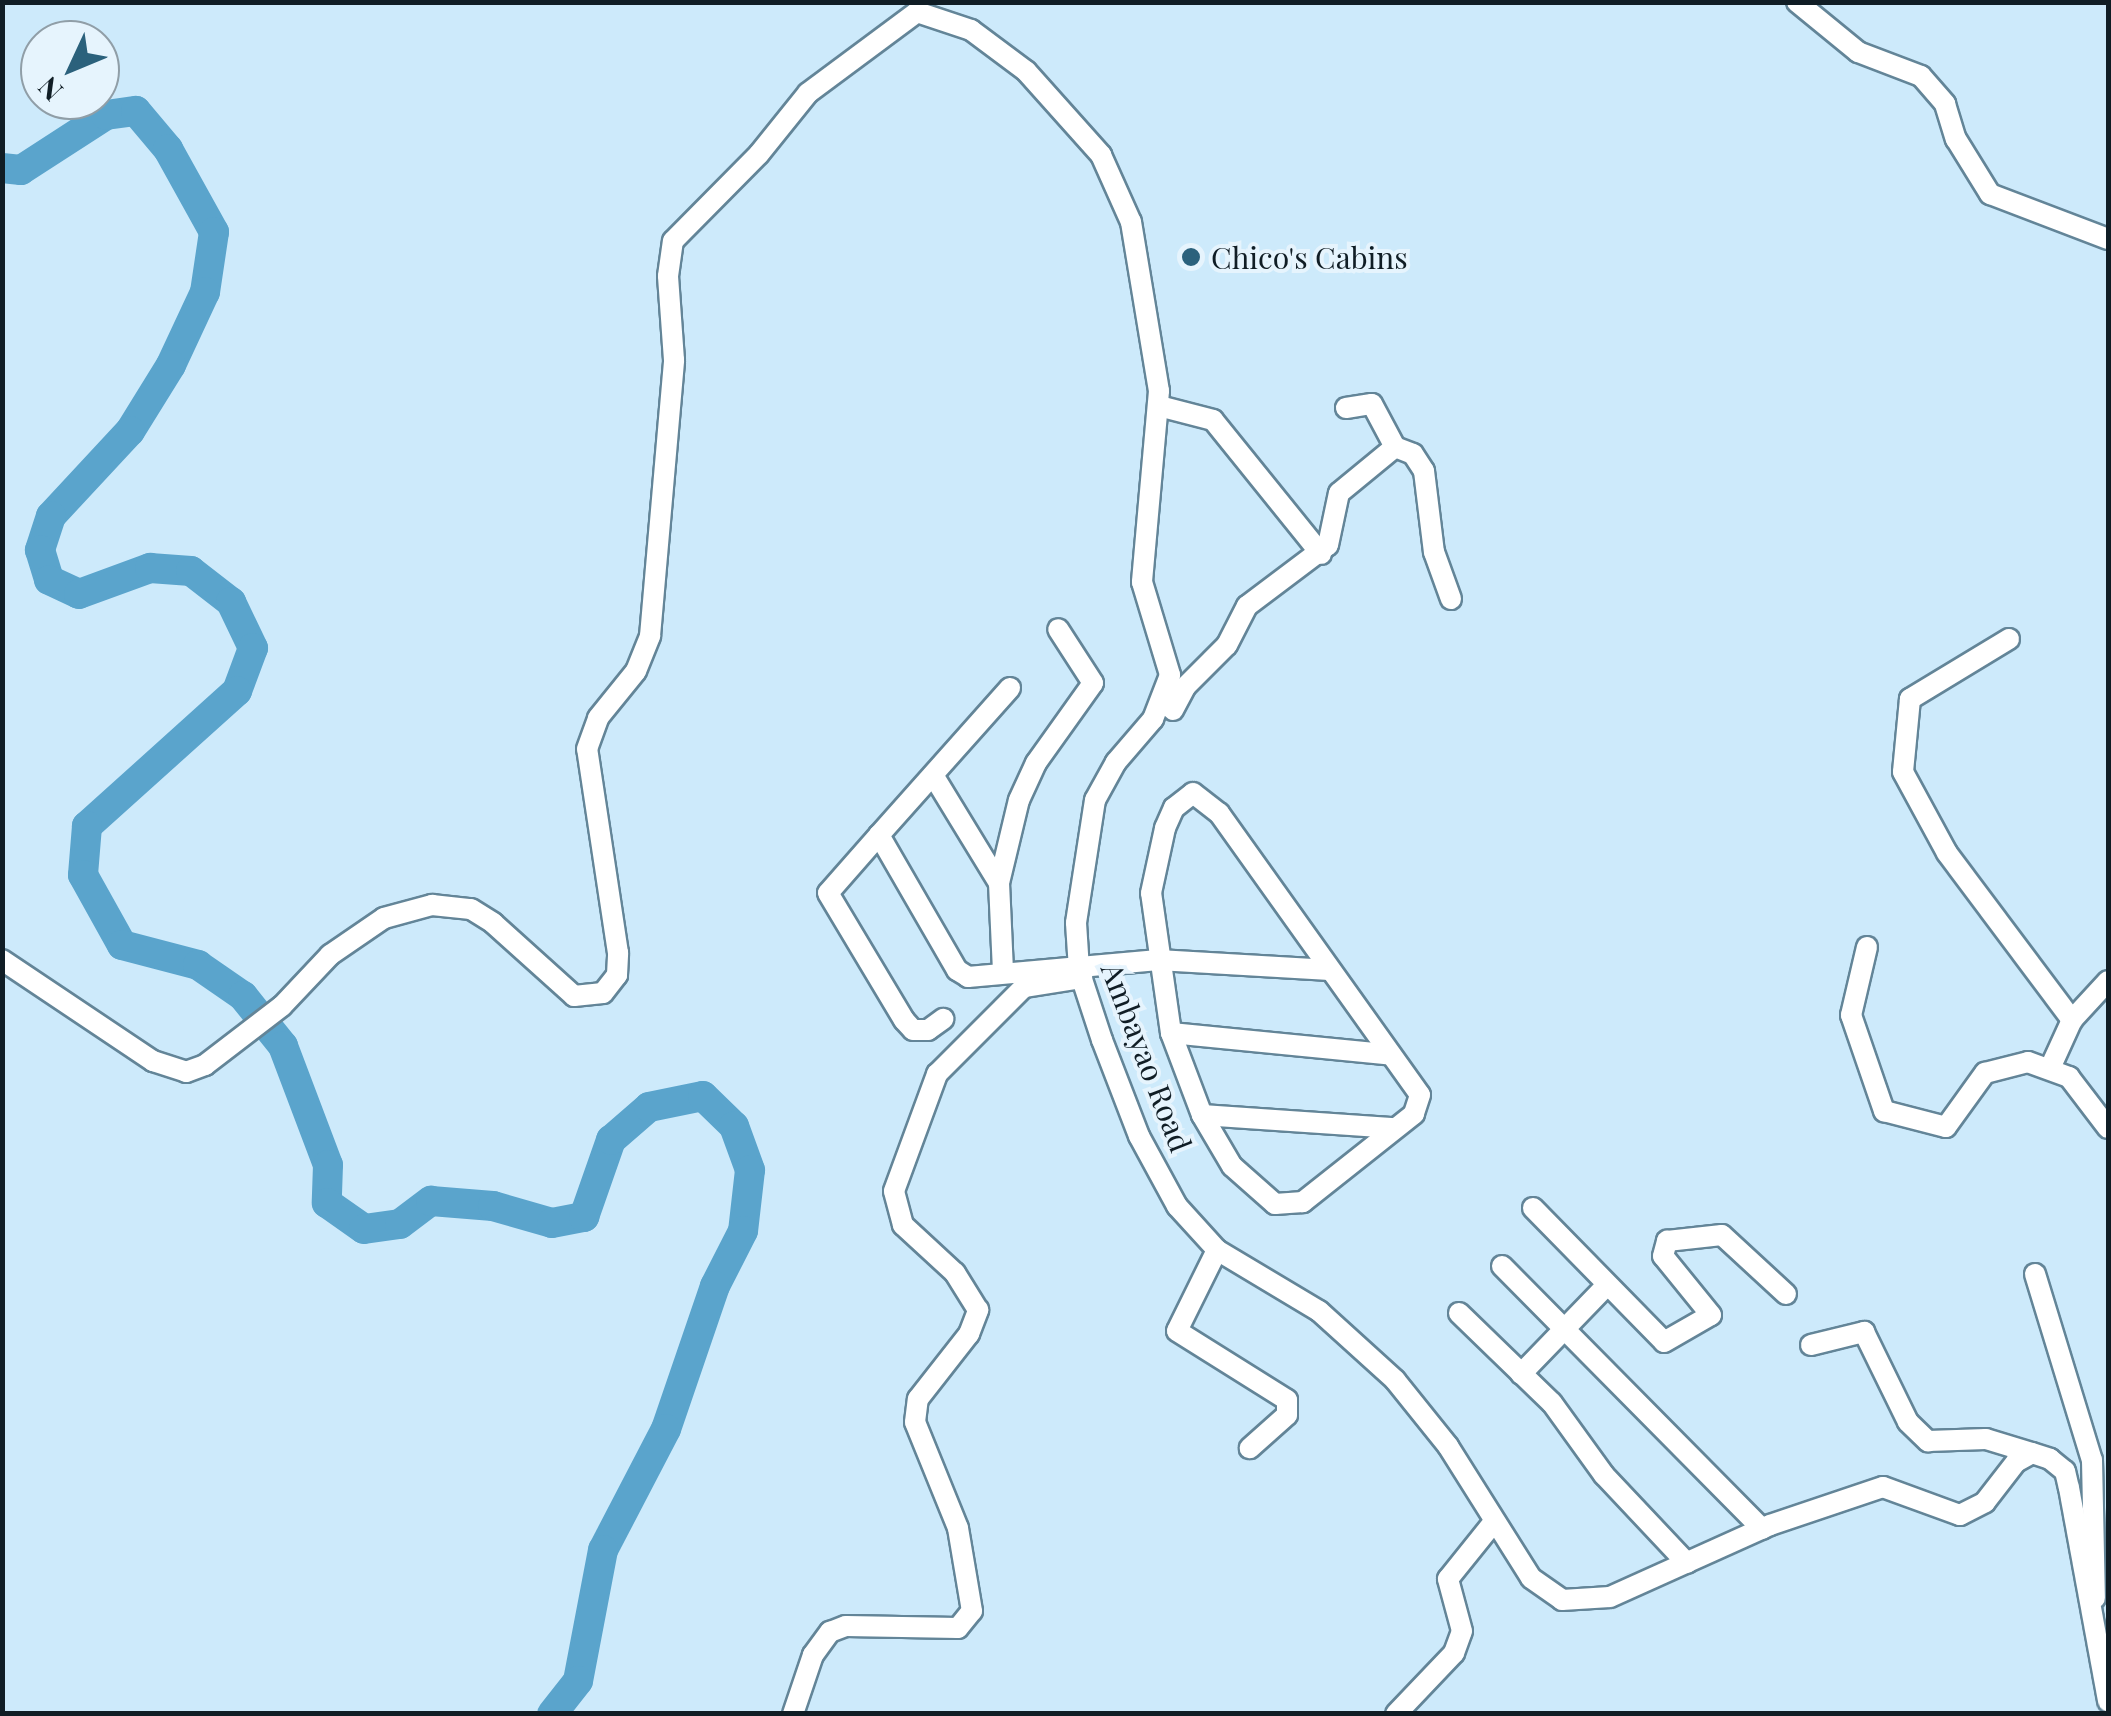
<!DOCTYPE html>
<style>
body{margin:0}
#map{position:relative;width:2111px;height:1716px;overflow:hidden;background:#cdeafb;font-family:"Playfair Display",serif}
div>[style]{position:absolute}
.river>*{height:30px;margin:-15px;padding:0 15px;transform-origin:15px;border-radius:15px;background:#5aa4cc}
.roads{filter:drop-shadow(2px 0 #638598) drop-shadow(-2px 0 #638598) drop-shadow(0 2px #638598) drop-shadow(0 -2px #638598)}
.street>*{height:20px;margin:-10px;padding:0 10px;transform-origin:10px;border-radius:10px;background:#fff}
.dots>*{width:28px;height:28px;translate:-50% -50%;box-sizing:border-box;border:5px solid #e6f4fd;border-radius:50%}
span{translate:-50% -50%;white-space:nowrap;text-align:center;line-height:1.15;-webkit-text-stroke:8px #e6f4fd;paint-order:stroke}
.poi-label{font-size:30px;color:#101d25}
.left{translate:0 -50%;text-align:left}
.street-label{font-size:30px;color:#101d25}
.frame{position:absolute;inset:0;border:5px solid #101d25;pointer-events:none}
.north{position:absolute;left:20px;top:20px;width:100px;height:100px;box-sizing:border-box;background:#e6f4fd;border:2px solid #909ea7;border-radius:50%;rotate:226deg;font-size:28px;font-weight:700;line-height:40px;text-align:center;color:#101d25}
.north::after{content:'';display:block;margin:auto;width:35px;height:45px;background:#2b617c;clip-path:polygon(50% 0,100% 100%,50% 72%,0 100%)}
</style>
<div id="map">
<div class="river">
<div style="left:2px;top:168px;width:19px;rotate:6deg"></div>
<div style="left:21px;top:170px;width:101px;rotate:-32.9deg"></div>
<div style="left:106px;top:115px;width:30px;rotate:-8deg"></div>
<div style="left:136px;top:111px;width:50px;rotate:49.9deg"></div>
<div style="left:168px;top:149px;width:95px;rotate:61deg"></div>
<div style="left:214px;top:232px;width:61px;rotate:98.5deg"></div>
<div style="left:205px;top:292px;width:81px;rotate:115deg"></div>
<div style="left:171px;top:365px;width:78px;rotate:121.8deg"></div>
<div style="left:130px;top:431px;width:116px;rotate:132.9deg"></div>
<div style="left:51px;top:516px;width:36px;rotate:108deg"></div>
<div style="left:40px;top:550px;width:31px;rotate:73deg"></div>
<div style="left:49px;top:580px;width:33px;rotate:25deg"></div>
<div style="left:79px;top:594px;width:76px;rotate:-20.1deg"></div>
<div style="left:150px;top:568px;width:41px;rotate:4.2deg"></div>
<div style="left:191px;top:571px;width:51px;rotate:37.8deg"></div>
<div style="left:231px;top:602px;width:51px;rotate:64.4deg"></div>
<div style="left:253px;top:648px;width:46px;rotate:110.4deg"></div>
<div style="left:237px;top:691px;width:202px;rotate:138deg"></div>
<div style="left:87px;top:826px;width:49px;rotate:94.7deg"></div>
<div style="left:83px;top:875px;width:80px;rotate:60.9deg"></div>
<div style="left:122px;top:945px;width:79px;rotate:14.7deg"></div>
<div style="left:198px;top:965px;width:55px;rotate:34.6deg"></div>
<div style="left:243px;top:996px;width:64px;rotate:51.3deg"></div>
<div style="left:283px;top:1046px;width:127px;rotate:69.3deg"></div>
<div style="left:328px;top:1165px;width:38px;rotate:92deg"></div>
<div style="left:327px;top:1203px;width:45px;rotate:35.1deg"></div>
<div style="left:364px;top:1229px;width:36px;rotate:-8deg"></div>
<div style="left:400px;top:1224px;width:39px;rotate:-37deg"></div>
<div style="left:431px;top:1201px;width:62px;rotate:4.6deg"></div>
<div style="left:493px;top:1206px;width:61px;rotate:16.1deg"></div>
<div style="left:552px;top:1223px;width:33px;rotate:-11deg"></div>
<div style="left:584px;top:1217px;width:82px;rotate:-70.7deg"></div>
<div style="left:611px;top:1140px;width:50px;rotate:-41deg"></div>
<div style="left:649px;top:1107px;width:55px;rotate:-11.5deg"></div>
<div style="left:703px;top:1096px;width:43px;rotate:44.1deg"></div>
<div style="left:734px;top:1126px;width:47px;rotate:70deg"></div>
<div style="left:750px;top:1170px;width:61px;rotate:96.5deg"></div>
<div style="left:743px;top:1231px;width:62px;rotate:117deg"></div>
<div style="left:715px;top:1286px;width:151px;rotate:108.9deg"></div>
<div style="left:666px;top:1429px;width:136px;rotate:117.5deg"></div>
<div style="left:603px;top:1550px;width:133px;rotate:100.8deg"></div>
<div style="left:578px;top:1681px;width:42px;rotate:128.2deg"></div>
</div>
<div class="roads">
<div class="street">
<div style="left:1797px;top:2px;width:79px;rotate:39.3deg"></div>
<div style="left:1858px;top:52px;width:67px;rotate:20.9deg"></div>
<div style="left:1921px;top:76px;width:37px;rotate:49deg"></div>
<div style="left:1945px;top:104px;width:37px;rotate:73deg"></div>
<div style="left:1956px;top:139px;width:65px;rotate:58.3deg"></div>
<div style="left:1990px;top:194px;width:126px;rotate:20.9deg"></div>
<div style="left:917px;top:12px;width:57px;rotate:18.4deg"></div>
<div style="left:971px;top:30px;width:69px;rotate:36.7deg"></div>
<div style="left:1026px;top:71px;width:113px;rotate:48.2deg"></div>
<div style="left:1101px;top:155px;width:73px;rotate:65.9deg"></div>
<div style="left:1131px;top:222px;width:171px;rotate:80.6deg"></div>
<div style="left:1159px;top:391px;width:192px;rotate:95.1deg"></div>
<div style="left:1142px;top:582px;width:97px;rotate:73.2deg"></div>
<div style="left:1170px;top:675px;width:47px;rotate:111.1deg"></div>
<div style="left:1153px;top:719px;width:57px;rotate:130.7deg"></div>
<div style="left:1116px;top:762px;width:43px;rotate:118.9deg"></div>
<div style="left:1095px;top:800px;width:124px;rotate:98.8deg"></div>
<div style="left:1076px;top:923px;width:47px;rotate:86.3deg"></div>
<div style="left:1079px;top:970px;width:74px;rotate:71.8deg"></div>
<div style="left:1102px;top:1040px;width:103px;rotate:68.9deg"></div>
<div style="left:1139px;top:1136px;width:80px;rotate:61.5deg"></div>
<div style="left:1177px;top:1206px;width:59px;rotate:47.7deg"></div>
<div style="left:1217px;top:1250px;width:119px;rotate:30.9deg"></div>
<div style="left:1319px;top:1311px;width:103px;rotate:42.2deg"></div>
<div style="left:1395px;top:1380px;width:85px;rotate:51.2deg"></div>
<div style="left:1448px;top:1446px;width:156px;rotate:57.8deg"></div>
<div style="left:1531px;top:1578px;width:38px;rotate:35deg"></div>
<div style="left:1562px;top:1600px;width:48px;rotate:-3.6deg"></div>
<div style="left:1610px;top:1597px;width:175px;rotate:-24.2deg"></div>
<div style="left:1770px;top:1525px;width:119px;rotate:-18.6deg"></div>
<div style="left:1883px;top:1487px;width:82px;rotate:20deg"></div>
<div style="left:1960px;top:1515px;width:28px;rotate:-27deg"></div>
<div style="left:1985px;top:1502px;width:51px;rotate:-52.2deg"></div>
<div style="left:2016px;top:1462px;width:18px;rotate:-29deg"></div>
<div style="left:2032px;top:1453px;width:19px;rotate:18deg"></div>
<div style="left:2050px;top:1459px;width:19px;rotate:39deg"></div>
<div style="left:2065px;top:1471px;width:17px;rotate:77deg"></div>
<div style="left:2069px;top:1488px;width:217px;rotate:79.6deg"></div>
<div style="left:1159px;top:406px;width:56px;rotate:14.5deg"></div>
<div style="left:1213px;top:420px;width:172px;rotate:51.1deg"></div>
<div style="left:1346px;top:408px;width:26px;rotate:-9deg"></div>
<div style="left:1372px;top:404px;width:49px;rotate:61.9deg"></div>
<div style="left:2009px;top:639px;width:116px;rotate:148.8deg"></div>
<div style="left:1910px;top:699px;width:73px;rotate:95.5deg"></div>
<div style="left:1903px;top:772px;width:92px;rotate:61.5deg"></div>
<div style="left:1947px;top:853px;width:209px;rotate:53.2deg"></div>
<div style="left:1010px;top:688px;width:197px;rotate:131.7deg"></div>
<div style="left:879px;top:835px;width:156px;rotate:60deg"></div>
<div style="left:957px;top:970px;width:13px;rotate:32deg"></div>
<div style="left:968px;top:977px;width:191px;rotate:-5.1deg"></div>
<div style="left:1158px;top:960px;width:172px;rotate:3.3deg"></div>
<div style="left:1173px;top:710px;width:26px;rotate:-62deg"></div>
<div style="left:1185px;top:687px;width:59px;rotate:-45deg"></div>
<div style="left:1227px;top:645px;width:44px;rotate:-62.9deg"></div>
<div style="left:1247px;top:606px;width:101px;rotate:-37deg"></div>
<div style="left:1328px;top:545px;width:53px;rotate:-78.1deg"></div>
<div style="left:1339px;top:493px;width:72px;rotate:-39.4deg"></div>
<div style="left:1395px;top:447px;width:19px;rotate:21deg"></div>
<div style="left:1413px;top:454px;width:20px;rotate:57deg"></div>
<div style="left:1424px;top:471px;width:82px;rotate:83deg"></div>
<div style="left:1434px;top:552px;width:50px;rotate:70.1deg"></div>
<div style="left:933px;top:775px;width:127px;rotate:58.6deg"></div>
<div style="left:1193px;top:793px;width:33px;rotate:38deg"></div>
<div style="left:1219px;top:813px;width:346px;rotate:54.5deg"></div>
<div style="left:1420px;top:1095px;width:20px;rotate:108deg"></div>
<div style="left:1414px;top:1114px;width:142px;rotate:141.6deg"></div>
<div style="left:1303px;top:1202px;width:28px;rotate:176deg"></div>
<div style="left:1275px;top:1204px;width:57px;rotate:-138.5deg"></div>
<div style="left:1232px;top:1166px;width:59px;rotate:-120.5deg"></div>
<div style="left:1202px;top:1115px;width:88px;rotate:-110.7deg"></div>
<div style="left:1171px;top:1033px;width:141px;rotate:-98.1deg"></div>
<div style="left:1151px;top:893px;width:66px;rotate:-77.8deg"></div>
<div style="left:1165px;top:828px;width:22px;rotate:-66deg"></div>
<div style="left:1174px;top:808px;width:24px;rotate:-38deg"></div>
<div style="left:879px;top:835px;width:77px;rotate:131.3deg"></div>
<div style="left:828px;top:893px;width:148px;rotate:59.1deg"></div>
<div style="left:904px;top:1020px;width:13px;rotate:48deg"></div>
<div style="left:913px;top:1030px;width:15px"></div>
<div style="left:928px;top:1030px;width:19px;rotate:-36deg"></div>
<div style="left:1867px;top:947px;width:70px;rotate:103.2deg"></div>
<div style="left:1851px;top:1015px;width:102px;rotate:71deg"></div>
<div style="left:1884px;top:1111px;width:64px;rotate:14.5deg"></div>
<div style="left:1946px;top:1127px;width:67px;rotate:-54.2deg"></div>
<div style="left:1985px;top:1073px;width:44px;rotate:-14.3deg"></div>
<div style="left:2028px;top:1062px;width:44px;rotate:20.1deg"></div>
<div style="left:2069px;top:1077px;width:64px;rotate:52.6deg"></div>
<div style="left:2px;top:960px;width:182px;rotate:33.8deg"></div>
<div style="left:153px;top:1061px;width:35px;rotate:18deg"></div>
<div style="left:186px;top:1072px;width:20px;rotate:-20deg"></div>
<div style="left:205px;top:1065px;width:97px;rotate:-37.5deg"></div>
<div style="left:282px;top:1006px;width:70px;rotate:-46.7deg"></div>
<div style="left:330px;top:955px;width:65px;rotate:-34.4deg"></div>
<div style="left:384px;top:918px;width:50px;rotate:-15.2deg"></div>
<div style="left:432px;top:905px;width:39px;rotate:6deg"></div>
<div style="left:471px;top:909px;width:26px;rotate:32deg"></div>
<div style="left:493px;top:923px;width:109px;rotate:42deg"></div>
<div style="left:574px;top:996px;width:29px;rotate:-6deg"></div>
<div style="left:603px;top:993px;width:23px;rotate:-52deg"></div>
<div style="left:617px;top:975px;width:22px;rotate:-87deg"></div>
<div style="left:618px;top:953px;width:206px;rotate:-98.6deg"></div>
<div style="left:587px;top:749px;width:33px;rotate:-70deg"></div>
<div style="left:598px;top:718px;width:60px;rotate:-51deg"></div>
<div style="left:636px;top:671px;width:38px;rotate:-68deg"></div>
<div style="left:650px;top:636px;width:277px;rotate:-85deg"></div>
<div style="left:674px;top:360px;width:84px;rotate:-94.1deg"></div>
<div style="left:668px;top:276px;width:35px;rotate:-82deg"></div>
<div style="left:673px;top:241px;width:122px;rotate:-45.3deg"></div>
<div style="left:759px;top:154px;width:78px;rotate:-51.2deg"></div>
<div style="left:808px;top:93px;width:136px;rotate:-36.6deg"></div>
<div style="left:1003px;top:971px;width:88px;rotate:-92.6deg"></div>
<div style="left:999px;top:883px;width:85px;rotate:-76.5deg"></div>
<div style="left:1019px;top:800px;width:41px;rotate:-65.3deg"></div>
<div style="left:1036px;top:763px;width:98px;rotate:-54.5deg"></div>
<div style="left:1093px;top:683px;width:64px;rotate:-122.9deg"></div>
<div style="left:1171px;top:1033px;width:217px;rotate:5.6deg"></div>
<div style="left:2051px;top:1066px;width:51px;rotate:-65.5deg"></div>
<div style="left:2072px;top:1020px;width:53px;rotate:-47.3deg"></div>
<div style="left:1202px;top:1115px;width:193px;rotate:3.9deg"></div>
<div style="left:1533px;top:1208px;width:187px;rotate:45.6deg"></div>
<div style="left:1664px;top:1342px;width:54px;rotate:-29.9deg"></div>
<div style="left:1711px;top:1315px;width:76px;rotate:-129.1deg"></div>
<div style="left:1663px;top:1256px;width:16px;rotate:-75deg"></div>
<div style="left:1667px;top:1241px;width:55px;rotate:-6.2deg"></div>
<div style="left:1722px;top:1235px;width:87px;rotate:42.7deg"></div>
<div style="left:1217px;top:1250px;width:90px;rotate:116.3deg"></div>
<div style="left:1177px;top:1331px;width:130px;rotate:32.1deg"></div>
<div style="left:1287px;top:1400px;width:15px;rotate:90deg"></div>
<div style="left:1287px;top:1415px;width:50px;rotate:138.3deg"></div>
<div style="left:1502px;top:1266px;width:370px;rotate:45.3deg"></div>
<div style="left:2035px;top:1274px;width:195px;rotate:73deg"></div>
<div style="left:2092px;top:1460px;width:138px;rotate:88.8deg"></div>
<div style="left:1459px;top:1313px;width:129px;rotate:44.1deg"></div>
<div style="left:1552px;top:1403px;width:89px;rotate:54.2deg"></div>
<div style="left:1604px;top:1475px;width:121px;rotate:46.7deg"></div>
<div style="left:1811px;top:1345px;width:55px;rotate:-13.8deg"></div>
<div style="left:1864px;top:1332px;width:100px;rotate:63.9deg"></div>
<div style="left:1908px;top:1422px;width:28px;rotate:44deg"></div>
<div style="left:1928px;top:1441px;width:58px;rotate:-2deg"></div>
<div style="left:1986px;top:1439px;width:48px;rotate:16.9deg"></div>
<div style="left:1521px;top:1374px;width:121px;rotate:-46deg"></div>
<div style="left:793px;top:1714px;width:62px;rotate:-71.3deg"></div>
<div style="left:813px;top:1655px;width:29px;rotate:-54deg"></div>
<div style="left:830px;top:1632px;width:17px;rotate:-21deg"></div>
<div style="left:846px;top:1626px;width:112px;rotate:1deg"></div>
<div style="left:958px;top:1628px;width:22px;rotate:-51deg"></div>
<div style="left:972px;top:1611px;width:84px;rotate:-99.6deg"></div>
<div style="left:958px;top:1528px;width:114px;rotate:-112.1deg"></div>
<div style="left:915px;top:1422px;width:23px;rotate:-83deg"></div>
<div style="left:918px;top:1399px;width:83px;rotate:-51.9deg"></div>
<div style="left:969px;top:1334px;width:26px;rotate:-69deg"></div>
<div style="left:978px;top:1310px;width:44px;rotate:-121.9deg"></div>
<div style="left:955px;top:1273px;width:71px;rotate:-137.3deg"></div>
<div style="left:903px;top:1225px;width:35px;rotate:-105deg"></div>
<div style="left:894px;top:1191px;width:125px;rotate:-69.8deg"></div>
<div style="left:937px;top:1074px;width:123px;rotate:-45deg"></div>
<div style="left:1024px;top:987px;width:59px;rotate:-8.8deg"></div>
<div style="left:1396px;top:1714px;width:84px;rotate:-46.4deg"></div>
<div style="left:1454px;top:1653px;width:23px;rotate:-70deg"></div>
<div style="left:1462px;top:1631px;width:54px;rotate:-105.1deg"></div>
<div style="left:1448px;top:1579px;width:72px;rotate:-51.2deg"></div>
</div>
</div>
<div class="dots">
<div style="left:1191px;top:257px;background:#2b617c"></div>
</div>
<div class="poi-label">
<span class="left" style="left:1211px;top:257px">Chico's Cabins</span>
</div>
<div class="street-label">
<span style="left:1147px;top:1057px;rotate:69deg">Ambayao Road</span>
</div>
<div class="frame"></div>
<div class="north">N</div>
</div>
